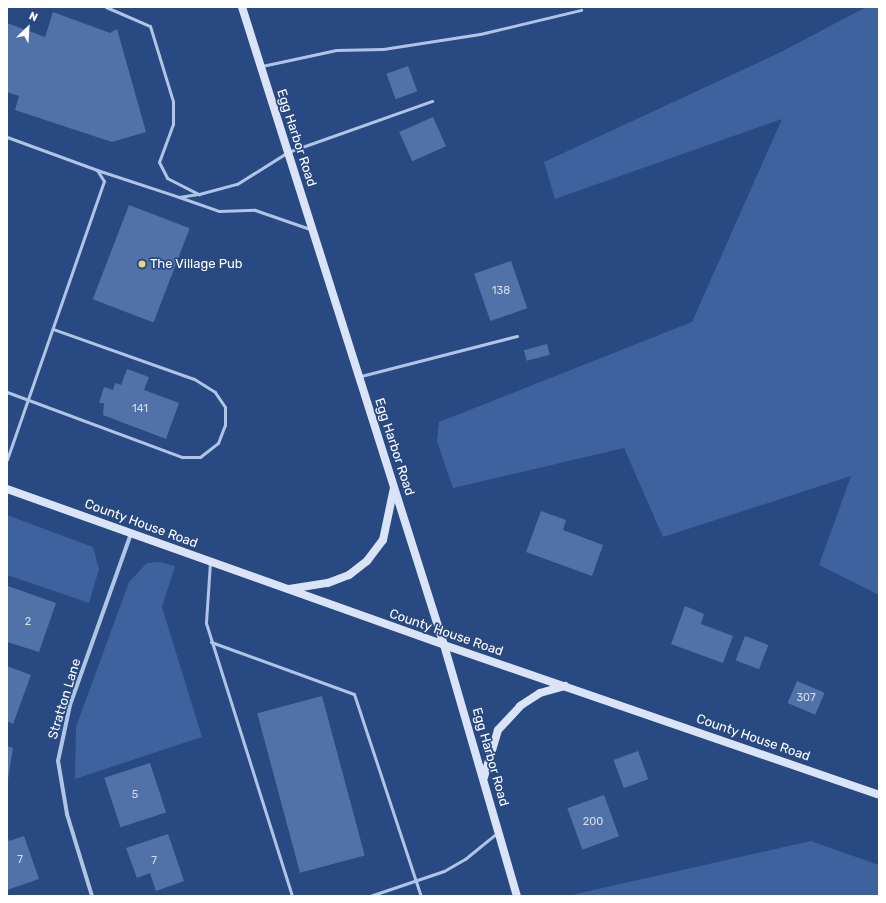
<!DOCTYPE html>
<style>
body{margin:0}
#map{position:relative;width:886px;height:903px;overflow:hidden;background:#284981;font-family:Rubik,sans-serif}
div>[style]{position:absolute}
.green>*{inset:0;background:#3d629e}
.building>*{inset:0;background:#5172a9;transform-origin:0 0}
.lane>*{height:3px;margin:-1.5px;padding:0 1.5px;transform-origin:1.5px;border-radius:1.5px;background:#b0c5e6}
.street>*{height:4px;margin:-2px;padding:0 2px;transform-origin:2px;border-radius:2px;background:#b0c5e6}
.secondary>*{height:8px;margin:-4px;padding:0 4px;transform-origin:4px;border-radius:4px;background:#dae4f6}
.dots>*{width:11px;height:11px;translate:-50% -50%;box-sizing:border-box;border:2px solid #284981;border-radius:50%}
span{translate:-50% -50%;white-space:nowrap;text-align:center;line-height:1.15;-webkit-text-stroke:3.5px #284981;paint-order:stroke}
.number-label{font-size:11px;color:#d4dcea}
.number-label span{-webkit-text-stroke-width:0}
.street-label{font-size:13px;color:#fff}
.poi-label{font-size:13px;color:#fff}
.left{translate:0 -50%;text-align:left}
.frame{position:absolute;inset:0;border:8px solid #fff;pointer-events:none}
.north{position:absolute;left:8px;top:8px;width:40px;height:40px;-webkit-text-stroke:3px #284981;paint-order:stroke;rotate:25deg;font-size:11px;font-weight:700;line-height:16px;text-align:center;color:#fff}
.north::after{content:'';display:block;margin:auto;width:14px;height:18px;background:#fff;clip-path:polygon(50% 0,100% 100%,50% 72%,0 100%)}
</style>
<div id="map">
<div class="green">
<div style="clip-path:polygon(866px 7px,879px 7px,879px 595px,819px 565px,851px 476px,663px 537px,624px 448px,453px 488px,437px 441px,439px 422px,692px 322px,782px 119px,555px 199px,544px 162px,781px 52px)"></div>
<div style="clip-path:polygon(7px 515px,93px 547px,99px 569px,89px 603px,7px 575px)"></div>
<div style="clip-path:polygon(159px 562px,175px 566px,162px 607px,202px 737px,75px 779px,76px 727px,129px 582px,147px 563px)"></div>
<div style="clip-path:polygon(811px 841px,879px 865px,879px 896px,567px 896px)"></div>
</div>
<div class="building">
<div style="clip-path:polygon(53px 12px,110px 33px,117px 29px,146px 132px,112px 142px,15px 110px,19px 96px,7px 92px,7px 23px,45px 37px)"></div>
<div style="left:408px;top:66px;width:27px;height:23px;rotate:70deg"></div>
<div style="left:433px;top:117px;width:32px;height:37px;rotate:66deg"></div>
<div style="left:129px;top:205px;width:65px;height:101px;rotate:21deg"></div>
<div style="left:511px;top:261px;width:50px;height:39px;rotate:71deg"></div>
<div style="left:547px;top:344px;width:11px;height:24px;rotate:75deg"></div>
<div style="clip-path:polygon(127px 369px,149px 377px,144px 390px,179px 403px,166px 439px,103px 415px,104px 403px,99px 403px,104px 387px,113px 390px,115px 383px,121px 385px)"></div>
<div style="clip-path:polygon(541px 511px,566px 520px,563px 530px,603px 545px,592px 576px,526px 552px)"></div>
<div style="clip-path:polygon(8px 586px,56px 603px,39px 652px,7px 642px)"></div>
<div style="clip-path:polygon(685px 606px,704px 614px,701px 624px,733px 636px,723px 663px,671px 644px)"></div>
<div style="left:745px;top:636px;width:25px;height:26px;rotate:21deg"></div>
<div style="clip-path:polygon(7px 666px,31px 675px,13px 724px,7px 721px)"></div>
<div style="left:797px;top:681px;width:30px;height:24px;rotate:23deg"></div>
<div style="left:322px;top:696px;width:165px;height:67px;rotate:75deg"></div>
<div style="clip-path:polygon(7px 746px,13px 748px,8px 779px,7px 779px)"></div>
<div style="left:638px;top:751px;width:30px;height:26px;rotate:70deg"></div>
<div style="left:150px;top:763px;width:52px;height:48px;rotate:72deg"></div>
<div style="left:604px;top:795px;width:44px;height:39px;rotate:70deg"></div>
<div style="clip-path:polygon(168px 834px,184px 881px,156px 891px,150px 873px,137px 878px,126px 848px)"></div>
<div style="clip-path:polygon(7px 835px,9px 841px,24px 836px,39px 879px,7px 890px)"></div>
</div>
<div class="lane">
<div style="left:106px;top:7px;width:48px;rotate:23.4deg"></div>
<div style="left:150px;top:26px;width:78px;rotate:73deg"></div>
<div style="left:173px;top:101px;width:23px;rotate:90deg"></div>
<div style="left:173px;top:124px;width:40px;rotate:110.2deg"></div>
<div style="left:159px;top:162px;width:18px;rotate:63deg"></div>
<div style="left:167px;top:178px;width:36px;rotate:27deg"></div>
<div style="left:199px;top:194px;width:39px;rotate:-15deg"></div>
<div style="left:237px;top:184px;width:60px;rotate:-32.1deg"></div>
<div style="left:288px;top:152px;width:153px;rotate:-19.5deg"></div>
<div style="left:262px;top:66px;width:76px;rotate:-12.2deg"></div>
<div style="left:336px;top:50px;width:47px;rotate:-1.2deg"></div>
<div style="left:383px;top:49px;width:98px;rotate:-8.8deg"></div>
<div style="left:480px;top:34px;width:104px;rotate:-13.4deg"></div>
<div style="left:7px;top:137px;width:96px;rotate:20.1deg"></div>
<div style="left:97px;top:170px;width:13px;rotate:58deg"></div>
<div style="left:104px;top:181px;width:295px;rotate:109.2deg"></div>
<div style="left:97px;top:170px;width:86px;rotate:18.2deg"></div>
<div style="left:179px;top:197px;width:19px;rotate:-9deg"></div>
<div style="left:179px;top:197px;width:42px;rotate:19.3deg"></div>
<div style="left:219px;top:211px;width:36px;rotate:-2deg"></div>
<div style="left:255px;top:210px;width:58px;rotate:19.1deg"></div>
<div style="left:361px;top:376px;width:161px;rotate:-14.4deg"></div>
<div style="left:7px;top:392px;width:187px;rotate:20.4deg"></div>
<div style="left:182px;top:457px;width:18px"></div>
<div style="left:200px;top:457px;width:23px;rotate:-38deg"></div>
<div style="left:218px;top:443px;width:19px;rotate:-69deg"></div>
<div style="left:225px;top:425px;width:18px;rotate:-90deg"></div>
<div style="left:225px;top:407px;width:18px;rotate:-124deg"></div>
<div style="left:215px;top:392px;width:25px;rotate:-148deg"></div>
<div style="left:194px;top:379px;width:150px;rotate:-160.5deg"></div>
<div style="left:210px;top:562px;width:61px;rotate:93.8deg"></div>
<div style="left:206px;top:623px;width:286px;rotate:72.5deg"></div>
<div style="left:211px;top:642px;width:152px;rotate:20deg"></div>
<div style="left:354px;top:694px;width:213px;rotate:71.7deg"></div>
<div style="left:370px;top:896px;width:78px;rotate:-18.7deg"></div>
<div style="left:444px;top:871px;width:24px;rotate:-30deg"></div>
<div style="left:465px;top:859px;width:41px;rotate:-39.1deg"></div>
</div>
<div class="street">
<div style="left:92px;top:896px;width:86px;rotate:-107deg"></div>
<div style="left:67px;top:814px;width:54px;rotate:-99.6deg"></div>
<div style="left:58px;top:761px;width:57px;rotate:-77.9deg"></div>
<div style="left:70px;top:705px;width:182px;rotate:-70.4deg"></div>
</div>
<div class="secondary">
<div style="left:242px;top:7px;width:669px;rotate:72.43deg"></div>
<div style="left:444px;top:645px;width:261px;rotate:73.8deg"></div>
<div style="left:7px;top:489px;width:464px;rotate:19.6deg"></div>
<div style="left:444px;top:645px;width:460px;rotate:19deg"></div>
<div style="left:289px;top:589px;width:39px;rotate:-9deg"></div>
<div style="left:328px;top:583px;width:22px;rotate:-21deg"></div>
<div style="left:349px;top:575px;width:23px;rotate:-38deg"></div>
<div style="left:367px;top:561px;width:26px;rotate:-53deg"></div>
<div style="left:383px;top:540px;width:53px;rotate:-78.1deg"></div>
<div style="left:484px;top:777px;width:49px;rotate:-73.4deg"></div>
<div style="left:498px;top:730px;width:33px;rotate:-47deg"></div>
<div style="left:520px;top:706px;width:24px;rotate:-33deg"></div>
<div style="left:540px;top:693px;width:26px;rotate:-16deg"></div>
</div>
<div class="dots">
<div style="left:142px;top:264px;background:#edd377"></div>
</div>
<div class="number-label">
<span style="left:501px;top:291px">138</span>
<span style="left:140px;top:409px">141</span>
<span style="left:28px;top:622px">2</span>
<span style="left:806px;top:698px">307</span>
<span style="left:135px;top:795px">5</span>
<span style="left:593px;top:822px">200</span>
<span style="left:20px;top:860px">7</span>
<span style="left:154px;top:861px">7</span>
</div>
<div class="street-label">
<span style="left:296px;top:138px;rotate:72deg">Egg Harbor Road</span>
<span style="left:394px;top:447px;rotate:72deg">Egg Harbor Road</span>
<span style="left:141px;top:524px;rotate:20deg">County House Road</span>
<span style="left:446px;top:633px;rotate:19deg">County House Road</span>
<span style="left:65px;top:699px;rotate:-73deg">Stratton Lane</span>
<span style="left:753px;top:738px;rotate:19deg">County House Road</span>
<span style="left:490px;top:757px;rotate:74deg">Egg Harbor Road</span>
</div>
<div class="poi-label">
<span class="left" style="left:150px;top:264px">The Village Pub</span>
</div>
<div class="frame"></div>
<div class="north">N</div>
</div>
